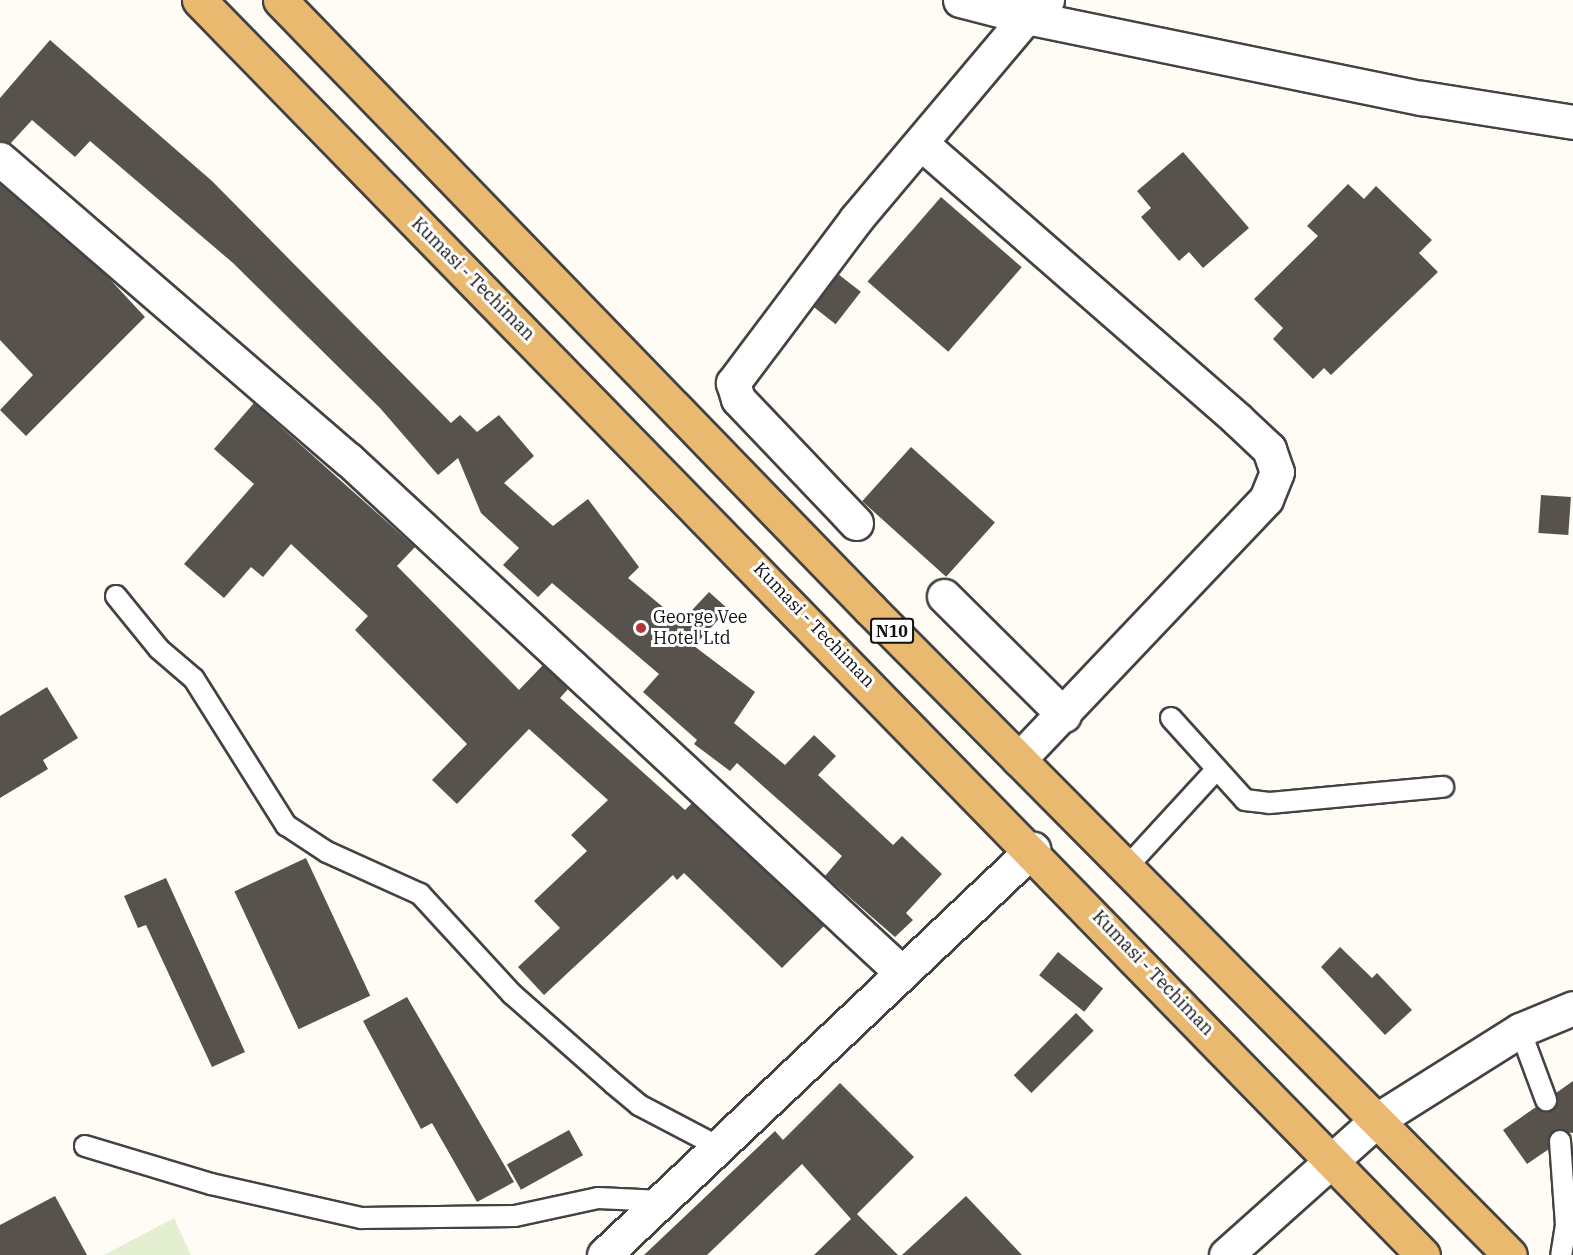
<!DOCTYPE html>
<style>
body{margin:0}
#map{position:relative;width:1573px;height:1255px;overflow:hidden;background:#fefcf5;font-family:"IBM Plex Serif",serif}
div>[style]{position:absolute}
.pitch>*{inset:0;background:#e4efd1}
.building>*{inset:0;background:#58524d;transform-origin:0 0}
.roads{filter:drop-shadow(2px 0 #434343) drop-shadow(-2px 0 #434343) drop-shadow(0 2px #434343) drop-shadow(0 -2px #434343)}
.service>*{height:20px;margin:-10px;padding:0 10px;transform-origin:10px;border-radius:10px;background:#fff}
.minor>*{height:33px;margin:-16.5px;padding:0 16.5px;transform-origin:16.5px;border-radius:16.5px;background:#fff}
.tertiary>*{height:33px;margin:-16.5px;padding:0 16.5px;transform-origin:16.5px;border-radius:16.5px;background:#fff}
.trunk>*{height:33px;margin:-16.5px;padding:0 16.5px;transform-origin:16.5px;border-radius:16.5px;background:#eab970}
.dots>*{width:16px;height:16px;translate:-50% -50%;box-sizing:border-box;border:3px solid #fff;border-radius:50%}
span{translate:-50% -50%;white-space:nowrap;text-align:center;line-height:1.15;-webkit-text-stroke:6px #fff;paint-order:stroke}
.shield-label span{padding:2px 4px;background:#fff;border:2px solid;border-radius:4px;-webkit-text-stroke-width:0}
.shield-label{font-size:16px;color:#101010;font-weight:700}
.street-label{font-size:18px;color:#101010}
.poi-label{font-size:18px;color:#101010}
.left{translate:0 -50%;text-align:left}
</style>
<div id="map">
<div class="pitch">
<div style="clip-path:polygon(174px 1218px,191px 1255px,104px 1255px)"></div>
</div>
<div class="building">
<div style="clip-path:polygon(50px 40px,212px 181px,451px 423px,460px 415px,477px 432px,499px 415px,534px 456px,504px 483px,553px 526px,588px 499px,639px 567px,628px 578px,681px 622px,709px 592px,728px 609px,694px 646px,755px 692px,734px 723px,785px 765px,814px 735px,836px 756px,818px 775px,893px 845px,902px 836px,942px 874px,906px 913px,913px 920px,895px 937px,825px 876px,842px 856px,737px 763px,730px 771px,694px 744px,697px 740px,643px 692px,659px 674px,552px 583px,538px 597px,503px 565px,519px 548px,481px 513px,458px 458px,438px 475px,380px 408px,233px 263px,90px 141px,75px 157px,32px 120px,10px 144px,0 141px,0 98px)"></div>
<div style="clip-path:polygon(1183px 152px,1249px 228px,1203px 268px,1189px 252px,1179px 261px,1141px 217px,1151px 208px,1137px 191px)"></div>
<div style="clip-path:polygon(0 184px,105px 274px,145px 317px,26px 436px,0 410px,33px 375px,0 340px)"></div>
<div style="clip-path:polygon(1348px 184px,1364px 199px,1376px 186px,1432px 240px,1419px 253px,1438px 272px,1331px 375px,1324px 368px,1313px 379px,1273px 339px,1283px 328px,1254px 299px,1318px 236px,1307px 226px)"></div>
<div style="left:941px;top:197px;width:107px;height:112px;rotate:41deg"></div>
<div style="left:838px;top:274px;width:29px;height:41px;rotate:38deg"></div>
<div style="clip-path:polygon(254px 403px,415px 547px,397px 566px,519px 690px,543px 665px,568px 689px,560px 698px,685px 810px,692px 803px,824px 926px,782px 968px,684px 873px,677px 880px,673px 875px,544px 995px,518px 967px,560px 928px,534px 901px,587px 851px,571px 835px,608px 800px,529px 729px,457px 804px,432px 780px,467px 744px,355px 630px,368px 616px,291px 544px,263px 577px,251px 567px,224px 598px,184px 564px,254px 484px,214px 449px)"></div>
<div style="left:911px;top:447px;width:113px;height:73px;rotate:42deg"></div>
<div style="left:1541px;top:495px;width:30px;height:38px;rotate:4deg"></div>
<div style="clip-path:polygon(47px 687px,78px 738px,43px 760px,48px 769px,0 798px,0 716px)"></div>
<div style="left:306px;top:858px;width:152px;height:79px;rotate:65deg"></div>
<div style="clip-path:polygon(166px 878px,245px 1052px,212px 1067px,146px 925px,138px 928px,124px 896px)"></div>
<div style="clip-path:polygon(1340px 947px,1372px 978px,1377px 973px,1412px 1010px,1385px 1035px,1321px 967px)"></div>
<div style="left:1058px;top:952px;width:58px;height:30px;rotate:39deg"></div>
<div style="clip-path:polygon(407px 997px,514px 1182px,477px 1202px,432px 1123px,421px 1129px,363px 1021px)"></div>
<div style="left:1076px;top:1013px;width:25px;height:88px;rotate:45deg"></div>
<div style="clip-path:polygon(1573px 1081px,1573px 1133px,1553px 1131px,1549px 1149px,1527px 1164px,1503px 1130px,1536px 1107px,1551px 1111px,1558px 1103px,1556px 1093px)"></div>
<div style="clip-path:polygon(840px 1083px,914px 1157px,857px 1214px,898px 1255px,814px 1255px,851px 1219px,802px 1164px,707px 1255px,644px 1255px,775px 1131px,783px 1140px)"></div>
<div style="left:569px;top:1130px;width:29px;height:71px;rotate:61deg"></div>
<div style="clip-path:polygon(55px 1196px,87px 1255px,0 1255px,0 1225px)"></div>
<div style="clip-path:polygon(966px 1196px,1022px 1255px,902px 1255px)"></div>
</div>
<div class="roads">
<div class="service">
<div style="left:116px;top:596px;width:68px;rotate:50.9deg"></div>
<div style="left:159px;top:649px;width:46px;rotate:40.6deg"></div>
<div style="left:194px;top:679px;width:173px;rotate:57.8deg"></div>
<div style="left:286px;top:825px;width:49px;rotate:33.4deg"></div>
<div style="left:327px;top:852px;width:102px;rotate:24.3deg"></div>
<div style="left:420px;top:894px;width:136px;rotate:47.4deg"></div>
<div style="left:512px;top:994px;width:136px;rotate:41.4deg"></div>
<div style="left:614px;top:1084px;width:33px;rotate:40deg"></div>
<div style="left:639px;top:1105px;width:90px;rotate:27.7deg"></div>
<div style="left:1171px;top:718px;width:110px;rotate:47.9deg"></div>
<div style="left:1245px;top:800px;width:24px;rotate:7deg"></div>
<div style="left:1269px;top:803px;width:175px;rotate:-5.3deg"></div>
<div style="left:1126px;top:868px;width:133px;rotate:-47.4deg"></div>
<div style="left:1520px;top:1030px;width:75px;rotate:69.6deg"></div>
<div style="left:1560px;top:1141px;width:84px;rotate:85.9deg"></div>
<div style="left:1566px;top:1225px;width:30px;rotate:99deg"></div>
<div style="left:85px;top:1146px;width:132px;rotate:16.8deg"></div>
<div style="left:211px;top:1184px;width:154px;rotate:12.8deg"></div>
<div style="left:361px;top:1218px;width:154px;rotate:-0.7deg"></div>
<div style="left:515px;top:1216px;width:85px;rotate:-12.2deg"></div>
<div style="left:598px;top:1198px;width:64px;rotate:2.7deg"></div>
</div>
<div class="minor">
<div style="left:922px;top:144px;width:418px;rotate:41.1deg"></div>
<div style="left:1237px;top:419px;width:44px;rotate:43.2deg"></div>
<div style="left:1269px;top:449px;width:24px;rotate:71deg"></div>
<div style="left:1277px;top:472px;width:29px;rotate:112deg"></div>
<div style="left:1266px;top:499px;width:359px;rotate:133.5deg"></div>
<div style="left:0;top:159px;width:459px;rotate:40.8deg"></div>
<div style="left:348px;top:459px;width:753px;rotate:42.85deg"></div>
<div style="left:856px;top:523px;width:171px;rotate:-133.6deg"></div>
<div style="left:738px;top:399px;width:17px;rotate:-107deg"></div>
<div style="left:733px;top:383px;width:205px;rotate:-53.1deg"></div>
<div style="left:856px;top:219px;width:264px;rotate:-49.9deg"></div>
<div style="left:1026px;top:17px;width:404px;rotate:11.6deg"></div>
<div style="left:1422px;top:98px;width:153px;rotate:9deg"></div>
<div style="left:944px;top:596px;width:169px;rotate:44.8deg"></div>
<div style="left:604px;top:1255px;width:591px;rotate:-43.42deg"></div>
<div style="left:1226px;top:1255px;width:203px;rotate:-41.8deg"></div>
<div style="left:1377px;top:1120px;width:169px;rotate:-32.2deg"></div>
<div style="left:1520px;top:1030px;width:57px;rotate:-22.5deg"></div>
</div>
<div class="tertiary">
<div style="left:960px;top:0;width:68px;rotate:14.4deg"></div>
<div style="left:1026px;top:17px;width:27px;rotate:-39deg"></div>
</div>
<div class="trunk">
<div style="left:199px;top:0;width:1753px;rotate:45.72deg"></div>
<div style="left:280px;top:0;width:848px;rotate:45.91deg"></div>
<div style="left:870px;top:609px;width:909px;rotate:45.27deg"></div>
</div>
</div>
<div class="dots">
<div style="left:641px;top:628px;background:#b5343a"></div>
</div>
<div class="shield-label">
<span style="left:892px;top:631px">N10</span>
</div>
<div class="street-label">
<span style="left:473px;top:279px;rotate:45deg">Kumasi - Techiman</span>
<span style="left:814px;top:625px;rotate:46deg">Kumasi - Techiman</span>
<span style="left:1153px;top:973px;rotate:46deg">Kumasi - Techiman</span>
</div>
<div class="poi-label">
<span class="left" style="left:653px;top:628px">George Vee<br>Hotel Ltd</span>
</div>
</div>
